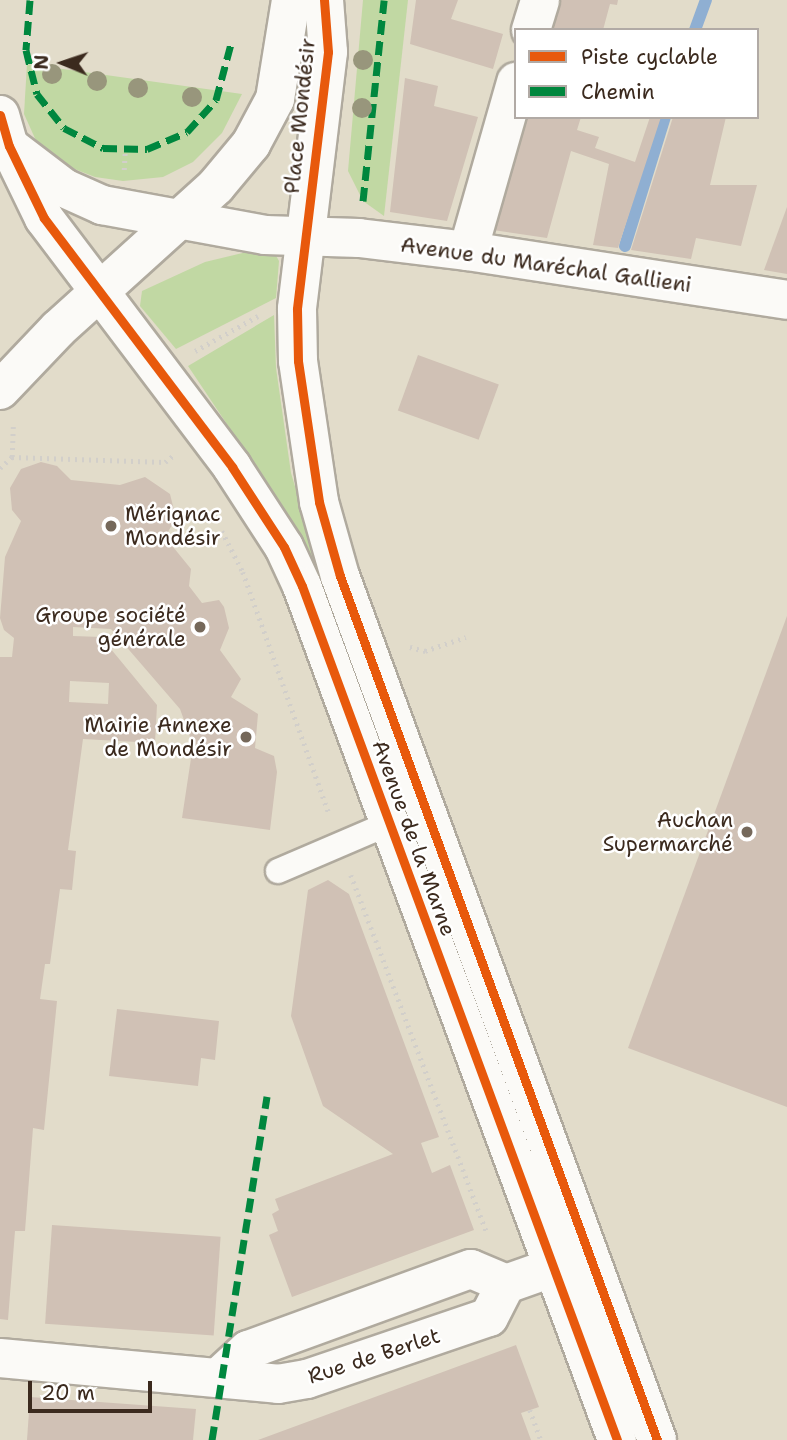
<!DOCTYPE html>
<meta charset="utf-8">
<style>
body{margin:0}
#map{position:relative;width:787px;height:1440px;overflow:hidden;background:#e2dcca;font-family:"Shantell Sans",sans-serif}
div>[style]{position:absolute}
.green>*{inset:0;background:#c1d8a3}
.stream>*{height:12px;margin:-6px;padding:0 6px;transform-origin:6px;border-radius:6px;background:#8fafd2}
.building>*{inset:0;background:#d0c1b5;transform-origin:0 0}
.path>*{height:4.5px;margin-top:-2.25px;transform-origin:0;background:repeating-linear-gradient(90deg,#d2cfca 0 2px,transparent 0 7px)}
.roads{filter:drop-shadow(2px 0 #b0aa9e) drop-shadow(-2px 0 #b0aa9e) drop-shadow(0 2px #b0aa9e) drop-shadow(0 -2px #b0aa9e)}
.service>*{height:24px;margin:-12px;padding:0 12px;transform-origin:12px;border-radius:12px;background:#fbfaf7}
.minor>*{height:38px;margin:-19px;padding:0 19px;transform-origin:19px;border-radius:19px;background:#fbfaf7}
.secondary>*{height:38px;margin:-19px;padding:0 19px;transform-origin:19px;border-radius:19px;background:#fbfaf7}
.quiet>*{height:7px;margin-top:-3.5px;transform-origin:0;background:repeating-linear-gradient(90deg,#00873e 0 14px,transparent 0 21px)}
.cycleway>*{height:9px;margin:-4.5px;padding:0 4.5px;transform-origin:4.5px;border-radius:4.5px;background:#e8590c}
.trees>*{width:20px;height:20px;margin:-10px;border-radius:50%;background:#98967c}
.dots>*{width:19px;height:19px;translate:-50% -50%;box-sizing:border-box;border:4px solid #fff;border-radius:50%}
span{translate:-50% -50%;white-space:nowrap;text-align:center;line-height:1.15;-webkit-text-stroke:5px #fff;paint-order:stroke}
.street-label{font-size:21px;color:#3b2a1e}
.poi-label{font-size:21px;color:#3b2a1e}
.left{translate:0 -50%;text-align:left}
.right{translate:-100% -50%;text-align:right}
.legend{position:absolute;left:514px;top:28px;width:245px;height:91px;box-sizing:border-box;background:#fff;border:2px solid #b1aaa5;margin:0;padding:9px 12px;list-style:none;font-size:21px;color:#3b2a1e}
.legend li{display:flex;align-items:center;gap:14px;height:35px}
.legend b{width:35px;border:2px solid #b1aaa5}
.north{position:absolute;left:28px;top:28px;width:70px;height:70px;-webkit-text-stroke:5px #fff;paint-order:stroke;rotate:272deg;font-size:19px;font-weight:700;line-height:28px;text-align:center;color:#3b2a1e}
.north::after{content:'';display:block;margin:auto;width:24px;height:32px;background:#3b2a1e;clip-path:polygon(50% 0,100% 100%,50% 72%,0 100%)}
.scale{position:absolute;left:28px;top:1381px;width:124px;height:32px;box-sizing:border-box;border:4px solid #3b2a1e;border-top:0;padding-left:9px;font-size:21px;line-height:24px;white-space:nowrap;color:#3b2a1e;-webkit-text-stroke:5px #fff;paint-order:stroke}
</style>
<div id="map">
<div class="green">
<div style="clip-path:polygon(363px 0,408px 0,384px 216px,363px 201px,348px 171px)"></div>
<div style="clip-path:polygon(27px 64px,242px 94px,222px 133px,193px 162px,163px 177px,123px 181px,95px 177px,59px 163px,38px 145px,24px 114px)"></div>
<div style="clip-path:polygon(255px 250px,275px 254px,279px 261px,276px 298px,176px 349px,140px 306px,142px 291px,205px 262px)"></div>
<div style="clip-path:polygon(274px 315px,276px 368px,291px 473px,314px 550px,356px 654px,343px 658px,300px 545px,271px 490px,188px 366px)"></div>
</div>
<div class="stream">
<div style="left:695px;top:30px;width:32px;rotate:-70deg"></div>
<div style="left:625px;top:246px;width:135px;rotate:-72.8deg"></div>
</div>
<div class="building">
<div style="clip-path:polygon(416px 0,458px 0,451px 19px,503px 34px,493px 69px,410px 44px)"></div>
<div style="clip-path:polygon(561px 0,618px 0,617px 5px,610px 4px,603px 30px,552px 30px)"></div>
<div style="clip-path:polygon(405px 78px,438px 86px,434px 106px,478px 117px,447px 221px,390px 212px)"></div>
<div style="clip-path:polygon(526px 117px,581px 117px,577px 130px,599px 137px,595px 148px,635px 162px,650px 117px,661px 117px,618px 248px,593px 245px,609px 164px,571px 151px,547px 238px,493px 230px)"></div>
<div style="clip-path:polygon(673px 117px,726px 117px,710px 185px,757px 185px,741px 246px,696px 238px,691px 259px,631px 250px)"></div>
<div style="clip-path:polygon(787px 207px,787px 274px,764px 270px)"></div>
<div style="left:418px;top:355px;width:86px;height:59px;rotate:20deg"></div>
<div style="clip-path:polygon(evenodd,41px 462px,57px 466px,71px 480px,120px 485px,145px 477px,170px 494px,176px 518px,165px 537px,191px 569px,189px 586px,202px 603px,219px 600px,224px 607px,229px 628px,220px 650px,241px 679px,231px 697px,258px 714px,255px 748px,274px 756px,277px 772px,270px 830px,182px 818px,193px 745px,180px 709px,111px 629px,73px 627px,73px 636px,101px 637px,157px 705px,155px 743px,83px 739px,68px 850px,76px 851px,72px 890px,60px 889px,50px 964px,45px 964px,40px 999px,57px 1001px,44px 1130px,33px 1128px,25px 1231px,15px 1231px,8px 1320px,0 1319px,0 657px,12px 657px,14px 638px,4px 630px,0 618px,5px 557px,21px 521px,12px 510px,10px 488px,21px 469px,41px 462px,70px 681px,109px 683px,108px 704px,69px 702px,70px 681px)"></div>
<div style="clip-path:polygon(787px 616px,787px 1107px,628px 1048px)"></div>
<div style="clip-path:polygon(328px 880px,349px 894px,439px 1137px,421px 1143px,432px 1173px,450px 1165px,474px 1230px,292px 1297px,269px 1235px,278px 1231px,272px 1214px,279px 1210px,275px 1199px,393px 1154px,323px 1106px,291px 1016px,308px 890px)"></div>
<div style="clip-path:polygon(117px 1009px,219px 1021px,215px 1060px,201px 1058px,198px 1086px,109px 1076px)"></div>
<div style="left:52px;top:1225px;width:169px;height:99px;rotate:4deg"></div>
<div style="clip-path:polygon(516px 1345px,539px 1407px,521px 1413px,531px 1440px,258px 1440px)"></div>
<div style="clip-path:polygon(30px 1397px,196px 1409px,193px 1440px,27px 1440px)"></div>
</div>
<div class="path">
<div style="left:124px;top:170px;width:18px;rotate:-87deg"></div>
<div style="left:195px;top:351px;width:72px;rotate:-29.1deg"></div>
<div style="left:12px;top:457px;width:153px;rotate:1.9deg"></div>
<div style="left:165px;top:462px;width:11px;rotate:-38deg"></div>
<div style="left:0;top:468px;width:16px;rotate:-43deg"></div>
<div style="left:12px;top:457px;width:31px;rotate:-88deg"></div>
<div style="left:222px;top:531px;width:46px;rotate:62.9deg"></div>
<div style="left:243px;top:572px;width:257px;rotate:70.4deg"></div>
<div style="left:410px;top:647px;width:16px;rotate:15deg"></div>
<div style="left:425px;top:651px;width:43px;rotate:-18.9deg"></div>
<div style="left:351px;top:875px;width:383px;rotate:69.2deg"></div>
<div style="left:530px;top:1410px;width:32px;rotate:70deg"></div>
</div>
<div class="roads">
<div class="service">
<div style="left:278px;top:871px;width:122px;rotate:-23.2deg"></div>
</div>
<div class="minor">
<div style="left:531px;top:30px;width:31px;rotate:-73deg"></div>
<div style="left:9px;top:146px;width:69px;rotate:37.4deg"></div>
<div style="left:64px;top:188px;width:42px;rotate:24.1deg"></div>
<div style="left:102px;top:205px;width:166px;rotate:10.4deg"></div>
<div style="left:265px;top:235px;width:94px;rotate:1.8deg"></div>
<div style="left:359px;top:238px;width:110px;rotate:6.8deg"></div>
<div style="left:468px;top:251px;width:323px;rotate:8.7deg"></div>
<div style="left:468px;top:251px;width:176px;rotate:-74.1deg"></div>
<div style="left:0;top:1358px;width:279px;rotate:5.3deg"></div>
<div style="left:278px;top:1384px;width:29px;rotate:-10deg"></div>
<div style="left:307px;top:1379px;width:192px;rotate:-18.8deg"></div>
<div style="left:489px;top:1317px;width:37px;rotate:-63deg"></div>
<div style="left:220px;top:1376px;width:38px;rotate:-43deg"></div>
<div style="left:248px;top:1350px;width:237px;rotate:-20deg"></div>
<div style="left:471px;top:1269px;width:38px;rotate:23deg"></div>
<div style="left:506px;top:1284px;width:51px;rotate:-19.5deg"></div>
</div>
<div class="secondary">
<div style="left:324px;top:0;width:52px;rotate:85.6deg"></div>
<div style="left:328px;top:52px;width:259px;rotate:96.9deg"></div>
<div style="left:297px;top:309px;width:52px;rotate:88.9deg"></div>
<div style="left:298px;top:361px;width:143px;rotate:81.5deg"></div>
<div style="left:319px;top:502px;width:77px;rotate:74.2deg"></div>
<div style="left:340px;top:576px;width:920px;rotate:69.85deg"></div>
<div style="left:0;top:115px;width:32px;rotate:74deg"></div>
<div style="left:9px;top:146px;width:80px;rotate:64.1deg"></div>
<div style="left:44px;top:218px;width:312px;rotate:52.9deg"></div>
<div style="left:232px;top:467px;width:95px;rotate:57deg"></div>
<div style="left:284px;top:547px;width:43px;rotate:65.2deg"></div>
<div style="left:302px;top:586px;width:910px;rotate:69.75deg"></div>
<div style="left:0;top:390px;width:84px;rotate:-46.4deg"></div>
<div style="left:58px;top:329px;width:213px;rotate:-42.1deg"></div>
<div style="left:216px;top:186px;width:55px;rotate:-50.2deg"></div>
<div style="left:251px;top:144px;width:51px;rotate:-61.9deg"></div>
<div style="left:275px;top:99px;width:100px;rotate:-80.8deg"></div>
</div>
</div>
<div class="quiet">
<div style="left:30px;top:0;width:50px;rotate:94.6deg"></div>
<div style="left:26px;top:50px;width:45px;rotate:76deg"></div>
<div style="left:37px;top:94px;width:43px;rotate:51.5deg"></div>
<div style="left:64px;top:128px;width:44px;rotate:27.1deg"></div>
<div style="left:103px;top:148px;width:44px;rotate:1.3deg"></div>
<div style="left:147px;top:149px;width:43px;rotate:-23deg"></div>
<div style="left:187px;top:132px;width:43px;rotate:-47.8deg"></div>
<div style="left:216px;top:100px;width:62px;rotate:-75.1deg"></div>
<div style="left:363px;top:201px;width:202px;rotate:-84deg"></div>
<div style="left:212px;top:1440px;width:348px;rotate:-80.9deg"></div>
</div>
<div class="cycleway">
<div style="left:324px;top:0;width:52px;rotate:85.6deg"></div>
<div style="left:328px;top:52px;width:259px;rotate:96.9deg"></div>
<div style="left:297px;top:309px;width:52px;rotate:88.9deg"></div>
<div style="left:298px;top:361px;width:143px;rotate:81.5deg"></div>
<div style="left:319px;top:502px;width:77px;rotate:74.2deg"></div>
<div style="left:340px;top:576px;width:920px;rotate:69.85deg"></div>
<div style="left:0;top:115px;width:32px;rotate:74deg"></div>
<div style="left:9px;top:146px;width:80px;rotate:64.1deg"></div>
<div style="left:44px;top:218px;width:312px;rotate:52.9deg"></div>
<div style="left:232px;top:467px;width:95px;rotate:57deg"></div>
<div style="left:284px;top:547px;width:43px;rotate:65.2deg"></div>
<div style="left:302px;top:586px;width:910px;rotate:69.75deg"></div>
</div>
<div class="trees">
<div style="left:363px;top:60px"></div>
<div style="left:52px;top:74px"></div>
<div style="left:97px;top:81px"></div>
<div style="left:138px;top:88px"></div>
<div style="left:192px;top:97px"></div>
<div style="left:362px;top:108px"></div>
</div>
<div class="dots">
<div style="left:111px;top:526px;background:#75685a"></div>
<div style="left:200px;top:627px;background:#75685a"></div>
<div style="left:246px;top:737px;background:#75685a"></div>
<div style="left:747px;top:832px;background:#75685a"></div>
</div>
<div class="street-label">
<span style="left:300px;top:116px;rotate:-84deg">Place Mondésir</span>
<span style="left:546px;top:265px;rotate:8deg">Avenue du Maréchal Gallieni</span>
<span style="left:414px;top:838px;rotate:70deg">Avenue de la Marne</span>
<span style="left:374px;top:1356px;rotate:-18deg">Rue de Berlet</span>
</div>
<div class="poi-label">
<span class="left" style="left:125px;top:526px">Mérignac<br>Mondésir</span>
<span class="right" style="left:186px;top:627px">Groupe société<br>générale</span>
<span class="right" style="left:232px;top:737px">Mairie Annexe<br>de Mondésir</span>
<span class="right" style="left:733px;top:832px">Auchan<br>Supermarché</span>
</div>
<ul class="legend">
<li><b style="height:9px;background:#e8590c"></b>Piste cyclable</li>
<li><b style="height:9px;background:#00873e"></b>Chemin</li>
</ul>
<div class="north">N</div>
<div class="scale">20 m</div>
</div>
